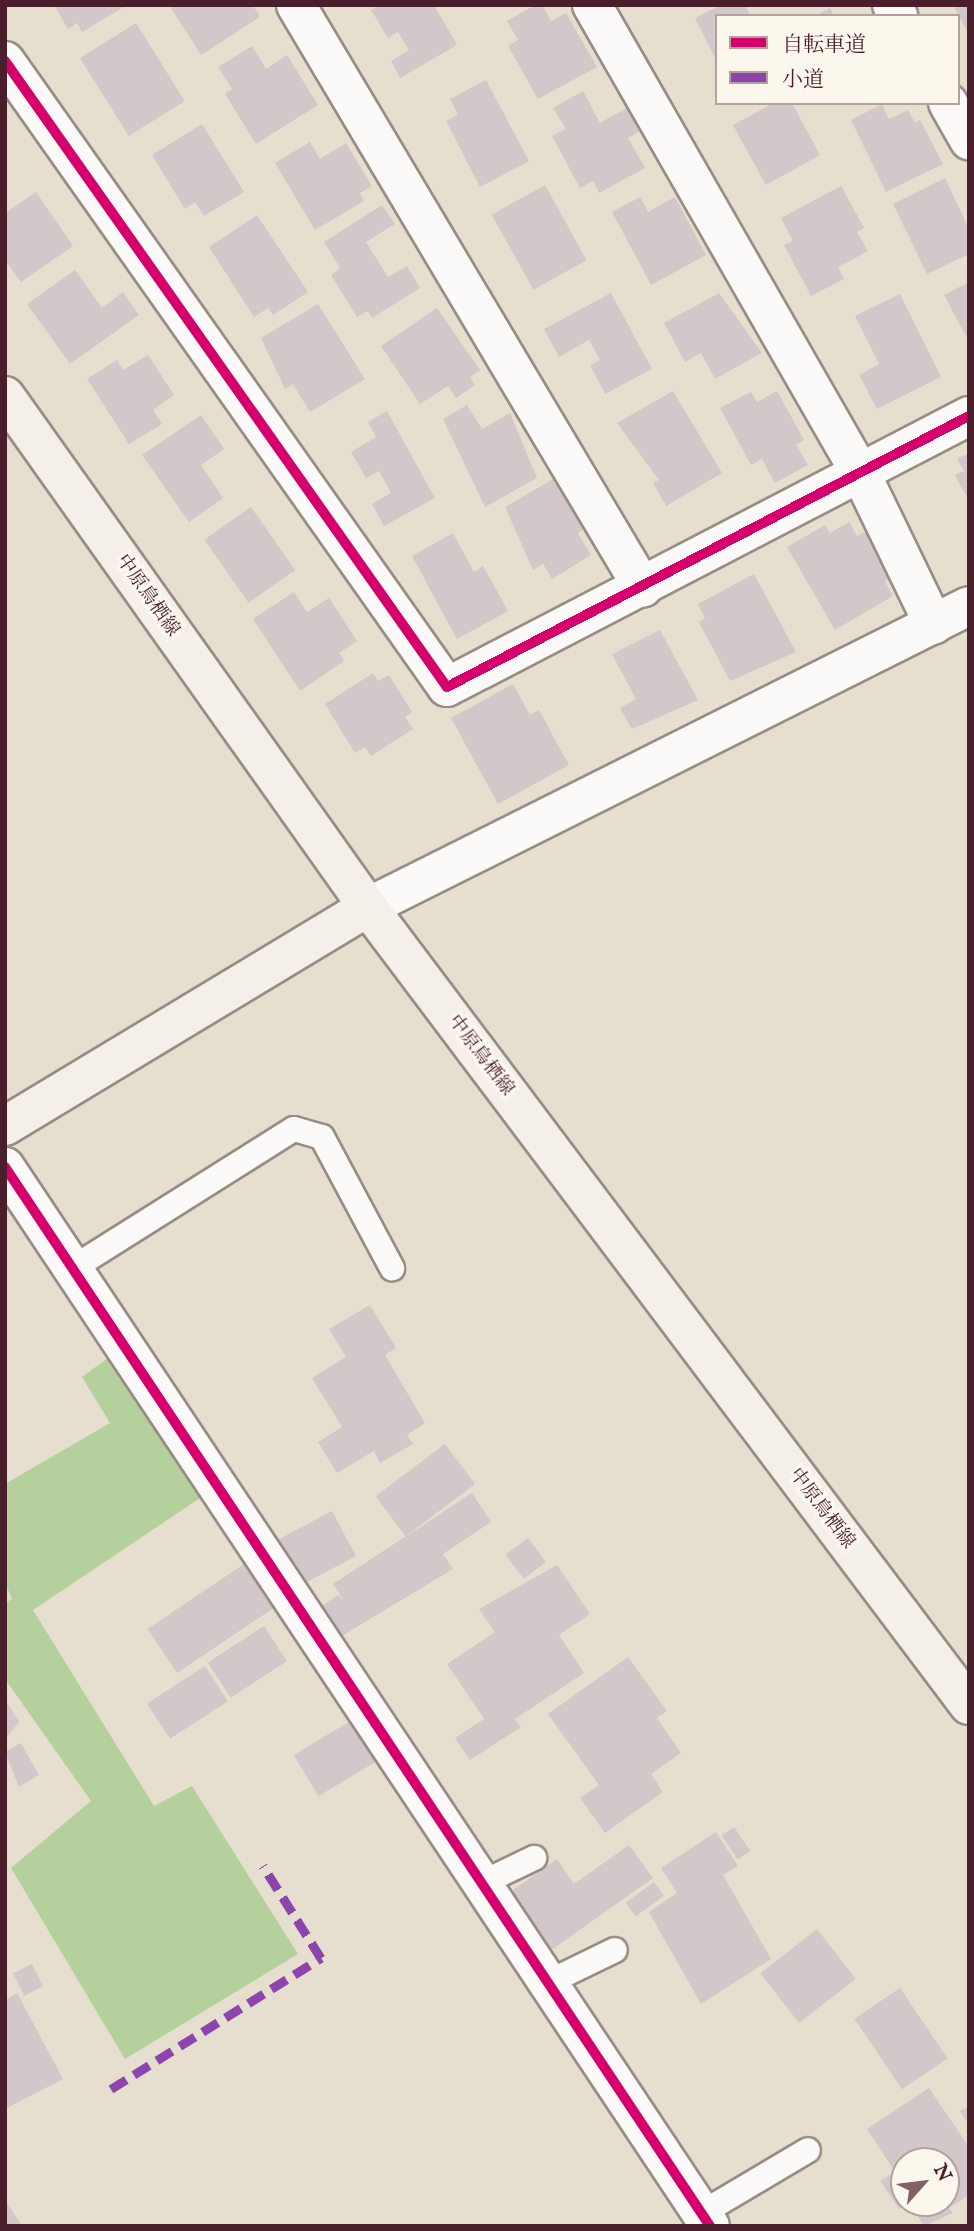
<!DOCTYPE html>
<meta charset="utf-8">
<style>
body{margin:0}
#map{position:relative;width:974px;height:2231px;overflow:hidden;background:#e6dece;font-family:"IM FELL English","Noto Serif JP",serif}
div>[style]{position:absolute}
.green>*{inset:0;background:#b6d09d}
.building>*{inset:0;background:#d3c8c9;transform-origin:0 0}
.roads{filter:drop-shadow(2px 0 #978c86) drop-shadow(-2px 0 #978c86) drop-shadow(0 2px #978c86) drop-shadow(0 -2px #978c86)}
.lane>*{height:24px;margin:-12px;padding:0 12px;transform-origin:12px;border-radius:12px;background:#fbfaf8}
.street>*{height:38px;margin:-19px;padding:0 19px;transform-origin:19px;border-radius:19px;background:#fbfaf8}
.secondary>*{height:38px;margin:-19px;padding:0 19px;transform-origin:19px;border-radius:19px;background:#f4f0e9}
.quiet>*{height:9px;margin-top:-4.5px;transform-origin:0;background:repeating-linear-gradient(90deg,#8e44ad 0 18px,transparent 0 27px)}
.cycleway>*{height:10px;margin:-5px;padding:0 5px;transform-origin:5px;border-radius:5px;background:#d6006c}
span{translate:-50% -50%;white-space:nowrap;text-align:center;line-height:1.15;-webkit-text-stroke:7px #fbf7ec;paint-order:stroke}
.street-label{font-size:19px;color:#4a1f2b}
.frame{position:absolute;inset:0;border:7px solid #4a1f2b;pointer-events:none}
.legend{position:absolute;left:715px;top:14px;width:245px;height:91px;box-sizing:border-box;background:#fbf7ec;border:2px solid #b4a19f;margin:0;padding:9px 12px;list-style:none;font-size:21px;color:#4a1f2b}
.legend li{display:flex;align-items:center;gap:14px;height:35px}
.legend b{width:35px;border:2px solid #b4a19f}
.north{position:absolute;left:890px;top:2147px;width:70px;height:70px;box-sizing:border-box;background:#fbf7ec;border:2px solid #b4a19f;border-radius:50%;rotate:62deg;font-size:19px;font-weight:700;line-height:28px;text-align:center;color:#4a1f2b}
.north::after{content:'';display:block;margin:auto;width:24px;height:32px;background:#816264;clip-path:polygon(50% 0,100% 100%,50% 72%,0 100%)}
</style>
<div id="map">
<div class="green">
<div style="clip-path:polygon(112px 1355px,203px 1496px,33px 1610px,154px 1806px,192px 1786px,298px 1954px,125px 2059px,11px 1868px,91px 1801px,5px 1679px,5px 1603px,12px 1599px,5px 1583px,5px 1484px,110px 1423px,82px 1377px)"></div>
</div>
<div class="building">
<div style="clip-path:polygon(54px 5px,121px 5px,122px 8px,82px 32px,77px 23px,68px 29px)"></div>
<div style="clip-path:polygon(169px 5px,253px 5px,260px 17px,201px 55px)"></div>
<div style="clip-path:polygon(379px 5px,434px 5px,457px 45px,400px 78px,391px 61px,409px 50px,398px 32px,388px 38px,371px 10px)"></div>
<div style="clip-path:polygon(535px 5px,542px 5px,551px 21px,566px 13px,597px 67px,538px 99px,508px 46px,518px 40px,507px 21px)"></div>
<div style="clip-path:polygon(721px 5px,745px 5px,750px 16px,717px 16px,717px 62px,695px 18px)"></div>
<div style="clip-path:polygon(953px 5px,969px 5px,969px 35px)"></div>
<div style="clip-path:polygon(830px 8px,834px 16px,815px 16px)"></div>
<div style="left:136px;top:23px;width:92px;height:66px;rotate:58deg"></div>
<div style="clip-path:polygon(252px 46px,266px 69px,287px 55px,318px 105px,256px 144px,225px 94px,232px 89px,218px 67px)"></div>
<div style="clip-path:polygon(486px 80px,529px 161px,480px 187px,446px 121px,458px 115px,450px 99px)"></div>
<div style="clip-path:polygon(583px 91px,600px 123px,627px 108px,639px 132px,628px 138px,645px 168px,599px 193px,593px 181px,580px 188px,552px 136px,566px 129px,553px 108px)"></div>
<div style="clip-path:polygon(774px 103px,792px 103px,820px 155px,766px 185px,733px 125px)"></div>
<div style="clip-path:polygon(882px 104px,889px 119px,908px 110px,915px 123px,920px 120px,943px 164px,886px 192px,851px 120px)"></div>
<div style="clip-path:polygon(202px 124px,244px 192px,204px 216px,195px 202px,185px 209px,152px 155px)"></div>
<div style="clip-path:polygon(310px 142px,320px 159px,346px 143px,372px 186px,360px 193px,364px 201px,315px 230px,275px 163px)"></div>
<div style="clip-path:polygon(945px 178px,969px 229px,969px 254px,927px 274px,893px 204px)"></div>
<div style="left:545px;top:185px;width:86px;height:61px;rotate:61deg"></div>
<div style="clip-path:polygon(841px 186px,864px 228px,857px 232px,868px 251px,838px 267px,844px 279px,811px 296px,784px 245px,793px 241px,781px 218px)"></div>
<div style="clip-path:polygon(36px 192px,73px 246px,21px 282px,5px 260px,5px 213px)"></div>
<div style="clip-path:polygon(640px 197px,648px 212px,675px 197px,706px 255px,651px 285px,612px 212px)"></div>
<div style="clip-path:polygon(382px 205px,395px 224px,366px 242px,388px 277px,407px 266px,420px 288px,372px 318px,368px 311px,357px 317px,331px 275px,340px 268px,324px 242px)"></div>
<div style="clip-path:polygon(257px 215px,308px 292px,273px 315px,268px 308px,254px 317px,209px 247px)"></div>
<div style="clip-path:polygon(75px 270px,102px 308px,123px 292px,139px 315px,70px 364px,27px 304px)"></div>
<div style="clip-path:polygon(969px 282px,969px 342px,944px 295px)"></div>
<div style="clip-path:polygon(611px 293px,652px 369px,605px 394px,590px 365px,600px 360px,589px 340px,559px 357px,544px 329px)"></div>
<div style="clip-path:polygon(719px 293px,762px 353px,715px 379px,701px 353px,685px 362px,664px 323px)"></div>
<div style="clip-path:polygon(900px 294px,941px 377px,877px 409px,859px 375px,879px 364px,855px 316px)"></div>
<div style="clip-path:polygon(318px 304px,365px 379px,310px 412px,293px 384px,285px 389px,261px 338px)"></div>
<div style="clip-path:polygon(437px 308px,480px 370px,470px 377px,475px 385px,456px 398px,448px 386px,420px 404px,381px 346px)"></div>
<div style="clip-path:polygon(148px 355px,174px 395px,153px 410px,162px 424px,129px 444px,87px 379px,117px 360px,123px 370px)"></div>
<div style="clip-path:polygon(673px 391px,722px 473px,666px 506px,653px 483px,659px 480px,617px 423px)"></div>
<div style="clip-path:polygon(777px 391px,804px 440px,796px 445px,808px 465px,775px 483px,762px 459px,751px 465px,720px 408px,751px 392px,757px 402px)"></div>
<div style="clip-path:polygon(467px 405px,482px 429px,510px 413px,537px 478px,485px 507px,443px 419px)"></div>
<div style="clip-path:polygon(387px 411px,435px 498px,384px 526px,372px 504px,391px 493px,379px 471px,366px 478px,351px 452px,376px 437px,368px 422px)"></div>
<div style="clip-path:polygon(201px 415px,224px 449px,201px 465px,223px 498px,189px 522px,142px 455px)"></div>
<div style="clip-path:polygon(969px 453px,969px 502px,955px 475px,964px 471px,957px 459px)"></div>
<div style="clip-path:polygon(555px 478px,585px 528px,578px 533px,591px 555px,552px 579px,543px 564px,533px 570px,505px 507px)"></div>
<div style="left:251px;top:507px;width:77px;height:57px;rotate:55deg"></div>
<div style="clip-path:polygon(849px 522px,857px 536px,867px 531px,893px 576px,885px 581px,893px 596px,835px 630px,787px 547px,825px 525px,830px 533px)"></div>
<div style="clip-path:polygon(453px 533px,474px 572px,483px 566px,508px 611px,457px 639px,412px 556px)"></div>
<div style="clip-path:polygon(754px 574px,796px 652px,730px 681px,699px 622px,705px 618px,698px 604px)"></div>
<div style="clip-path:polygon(294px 592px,307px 612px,329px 598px,357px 641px,339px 653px,344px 661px,300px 691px,253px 619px)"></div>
<div style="clip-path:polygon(660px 630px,698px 700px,632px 729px,620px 708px,636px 699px,612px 654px)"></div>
<div style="clip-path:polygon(373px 673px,378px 681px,389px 675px,412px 712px,405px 717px,413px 729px,371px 756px,365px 747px,355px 753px,325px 704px)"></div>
<div style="clip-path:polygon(513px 684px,530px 715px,539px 710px,569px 765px,498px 804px,451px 718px)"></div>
<div style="clip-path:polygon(370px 1305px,396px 1348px,385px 1355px,425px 1423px,407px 1435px,413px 1444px,380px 1463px,374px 1451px,337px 1473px,318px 1442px,342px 1427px,312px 1378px,346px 1357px,329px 1329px)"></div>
<div style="left:445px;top:1444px;width:50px;height:87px;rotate:53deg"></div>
<div style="clip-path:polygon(472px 1493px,491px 1522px,443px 1554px,453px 1569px,340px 1637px,320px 1607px,338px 1595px,344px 1601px,333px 1584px)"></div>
<div style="left:332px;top:1511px;width:51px;height:67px;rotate:62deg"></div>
<div style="left:528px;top:1538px;width:30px;height:28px;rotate:53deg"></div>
<div style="left:247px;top:1562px;width:53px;height:120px;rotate:56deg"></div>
<div style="clip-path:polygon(557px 1565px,590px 1614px,559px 1635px,584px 1673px,515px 1719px,521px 1727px,470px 1760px,455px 1738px,484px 1719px,447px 1664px,495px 1632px,479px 1609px)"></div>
<div style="left:264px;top:1626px;width:42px;height:67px;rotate:57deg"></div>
<div style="clip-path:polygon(628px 1657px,667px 1711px,657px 1718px,681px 1753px,651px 1774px,663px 1792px,605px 1833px,580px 1798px,599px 1785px,548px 1714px)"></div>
<div style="left:205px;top:1666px;width:42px;height:69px;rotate:57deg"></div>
<div style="clip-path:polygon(5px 1699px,19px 1722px,5px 1740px)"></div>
<div style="left:352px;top:1720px;width:48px;height:68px;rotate:59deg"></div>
<div style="clip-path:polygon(21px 1743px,39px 1775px,19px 1787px,5px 1752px)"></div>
<div style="left:734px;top:1827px;width:29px;height:15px;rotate:56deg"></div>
<div style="clip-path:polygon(716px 1832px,738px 1866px,723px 1875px,771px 1959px,701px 2004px,649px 1912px,677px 1893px,661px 1868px)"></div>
<div style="clip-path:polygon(629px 1845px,653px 1878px,550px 1951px,509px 1893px,557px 1859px,574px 1884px)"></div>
<div style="left:654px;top:1882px;width:17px;height:35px;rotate:54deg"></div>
<div style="left:817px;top:1929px;width:63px;height:72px;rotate:52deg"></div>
<div style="left:32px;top:1964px;width:25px;height:21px;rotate:64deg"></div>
<div style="left:900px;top:1988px;width:85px;height:55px;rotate:56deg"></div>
<div style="clip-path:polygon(17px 1993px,63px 2079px,5px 2109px,5px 2000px)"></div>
<div style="clip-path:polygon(929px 2088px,969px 2147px,969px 2195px,949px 2208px,953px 2213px,924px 2226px,909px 2203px,946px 2203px,946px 2161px,904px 2161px,908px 2203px,899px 2209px,880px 2181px,895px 2172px,867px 2129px)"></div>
<div style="clip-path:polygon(969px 2106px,969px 2125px,960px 2111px)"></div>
<div style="clip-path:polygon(5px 2200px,22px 2226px,5px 2226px)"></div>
</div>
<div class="roads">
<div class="lane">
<div style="left:73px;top:1268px;width:261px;rotate:-32.2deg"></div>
<div style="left:294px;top:1129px;width:29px;rotate:16deg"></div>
<div style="left:322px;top:1137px;width:149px;rotate:61.9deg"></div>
<div style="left:482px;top:1883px;width:58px;rotate:-25.7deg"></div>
<div style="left:549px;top:1982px;width:73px;rotate:-25.9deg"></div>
<div style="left:702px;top:2213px;width:123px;rotate:-30.7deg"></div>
</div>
<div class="street">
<div style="left:296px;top:5px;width:678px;rotate:59.24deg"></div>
<div style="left:592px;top:5px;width:543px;rotate:60.18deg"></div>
<div style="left:862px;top:476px;width:165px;rotate:64.2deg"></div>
<div style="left:892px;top:5px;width:13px;rotate:61deg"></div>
<div style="left:5px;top:61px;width:766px;rotate:54.78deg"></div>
<div style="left:447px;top:687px;width:588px;rotate:-27.44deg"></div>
<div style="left:948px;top:103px;width:43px;rotate:60.4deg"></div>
<div style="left:368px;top:907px;width:672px;rotate:-26.6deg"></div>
<div style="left:5px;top:1167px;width:1272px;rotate:56.35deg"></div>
</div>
<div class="secondary">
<div style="left:5px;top:396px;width:627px;rotate:54.61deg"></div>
<div style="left:368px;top:907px;width:999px;rotate:53.02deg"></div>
<div style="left:5px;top:1126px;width:424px;rotate:-31.1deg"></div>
</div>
</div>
<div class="quiet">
<div style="left:111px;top:2089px;width:248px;rotate:-32deg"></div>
<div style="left:321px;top:1958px;width:109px;rotate:-122.2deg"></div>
</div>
<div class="cycleway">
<div style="left:5px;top:61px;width:766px;rotate:54.78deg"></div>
<div style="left:447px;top:687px;width:588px;rotate:-27.44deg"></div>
<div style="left:5px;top:1167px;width:1272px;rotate:56.35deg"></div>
</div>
<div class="street-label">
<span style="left:147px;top:596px;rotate:55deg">中原鳥栖線</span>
<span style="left:480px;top:1056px;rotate:53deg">中原鳥栖線</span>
<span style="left:821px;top:1509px;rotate:53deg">中原鳥栖線</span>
</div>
<div class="frame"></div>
<ul class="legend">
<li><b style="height:9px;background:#d6006c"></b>自転車道</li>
<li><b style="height:9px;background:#8e44ad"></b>小道</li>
</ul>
<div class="north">N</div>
</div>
